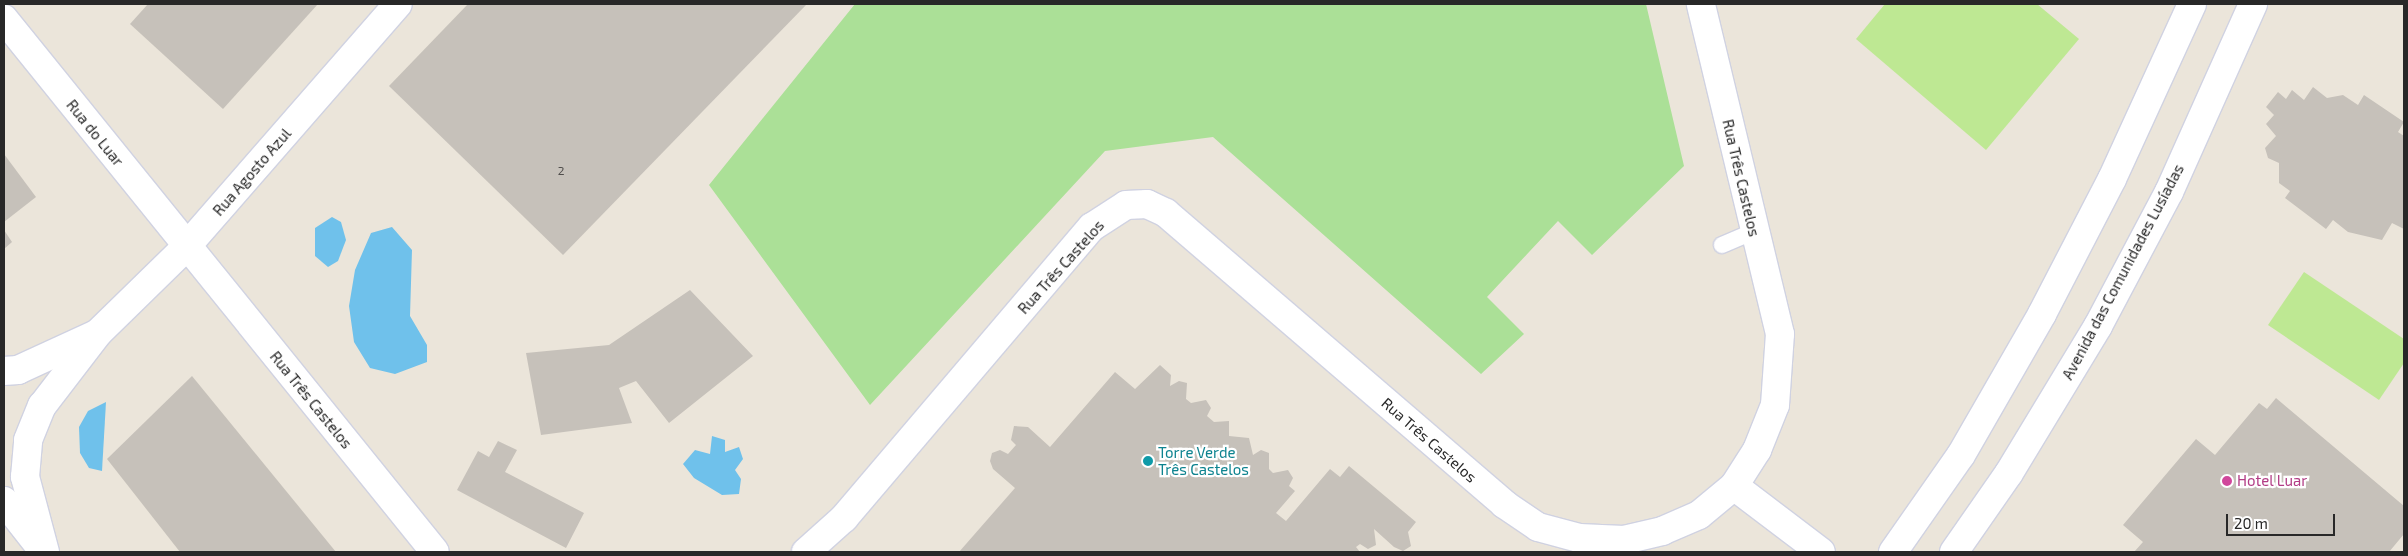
<!DOCTYPE html>
<meta charset="utf-8">
<style>
body{margin:0}
#map{position:relative;width:2408px;height:556px;overflow:hidden;background:#ebe5da;font-family:"Exo 2",sans-serif}
div>[style]{position:absolute}
.green>*{inset:0;background:#abe097}
.pitch>*{inset:0;background:#bee893}
.water>*{inset:0;background:#6fc1eb}
.building>*{inset:0;background:#c6c1ba}
.roads{filter:drop-shadow(1px 0 #d0d2e1) drop-shadow(-1px 0 #d0d2e1) drop-shadow(0 1px #d0d2e1) drop-shadow(0 -1px #d0d2e1)}
.service>*{height:16px;margin:-8px;padding:0 8px;transform-origin:8px;border-radius:8px;background:#fff}
.minor>*{height:28px;margin:-14px;padding:0 14px;transform-origin:14px;border-radius:14px;background:#fff}
.secondary>*{height:28px;margin:-14px;padding:0 14px;transform-origin:14px;border-radius:14px;background:#fff}
.dots>*{width:14px;height:14px;translate:-50% -50%;box-sizing:border-box;border:2px solid #fff;border-radius:50%}
span{translate:-50% -50%;white-space:nowrap;text-align:center;line-height:1.15;-webkit-text-stroke:4.5px #fff;paint-order:stroke}
.number-label{font-size:12px;color:#504e4c}
.number-label span{-webkit-text-stroke-width:0}
.street-label{font-size:15px;color:#282828}
.culture-label{font-size:15px;color:#0d838f}
.left{translate:0 -50%;text-align:left}
.hotel-label{font-size:15px;color:#b23c85}
.frame{position:absolute;inset:0;border:5px solid #282828;pointer-events:none}
.scale{position:absolute;left:2226px;top:514px;width:109px;height:22px;box-sizing:border-box;border:2px solid #282828;border-top:0;padding-left:6px;font-size:15px;line-height:18px;white-space:nowrap;color:#282828;-webkit-text-stroke:4px #fff;paint-order:stroke}
</style>
<div id="map">
<div class="green">
<div style="clip-path:polygon(855px 4px,1646px 4px,1684px 166px,1592px 255px,1558px 221px,1487px 297px,1524px 334px,1481px 374px,1213px 137px,1105px 151px,870px 405px,709px 185px)"></div>
</div>
<div class="pitch">
<div style="clip-path:polygon(1885px 4px,2037px 4px,2079px 39px,1986px 150px,1856px 39px)"></div>
<div style="clip-path:polygon(2304px 272px,2404px 339px,2404px 363px,2379px 400px,2268px 325px)"></div>
</div>
<div class="water">
<div style="clip-path:polygon(332px 217px,341px 222px,346px 240px,338px 261px,328px 267px,315px 256px,315px 228px)"></div>
<div style="clip-path:polygon(392px 227px,412px 250px,410px 316px,427px 345px,427px 362px,395px 374px,370px 368px,354px 342px,349px 306px,355px 270px,371px 233px)"></div>
<div style="clip-path:polygon(106px 402px,102px 471px,89px 468px,80px 453px,79px 427px,88px 411px)"></div>
<div style="clip-path:polygon(712px 436px,725px 440px,725px 452px,739px 447px,743px 459px,735px 470px,741px 479px,739px 494px,722px 495px,694px 478px,683px 464px,695px 450px,710px 454px)"></div>
</div>
<div class="building">
<div style="clip-path:polygon(148px 4px,318px 4px,223px 109px,130px 24px)"></div>
<div style="clip-path:polygon(468px 4px,807px 4px,563px 255px,389px 86px)"></div>
<div style="clip-path:polygon(2313px 87px,2327px 98px,2343px 95px,2358px 105px,2364px 95px,2404px 122px,2398px 132px,2404px 136px,2404px 229px,2392px 223px,2382px 240px,2348px 232px,2333px 220px,2326px 229px,2285px 198px,2290px 191px,2279px 183px,2279px 163px,2268px 158px,2265px 148px,2276px 136px,2266px 124px,2274px 115px,2266px 107px,2278px 92px,2286px 99px,2292px 90px,2304px 100px)"></div>
<div style="clip-path:polygon(4px 154px,36px 197px,4px 222px)"></div>
<div style="clip-path:polygon(4px 230px,12px 242px,4px 249px)"></div>
<div style="clip-path:polygon(690px 290px,753px 356px,669px 423px,636px 381px,619px 388px,632px 423px,541px 435px,526px 353px,609px 345px)"></div>
<div style="clip-path:polygon(1160px 365px,1171px 375px,1170px 386px,1179px 381px,1187px 383px,1186px 399px,1191px 403px,1206px 400px,1211px 408px,1207px 416px,1214px 422px,1229px 421px,1229px 436px,1249px 438px,1253px 455px,1261px 450px,1269px 453px,1269px 469px,1273px 473px,1288px 470px,1293px 478px,1289px 486px,1295px 491px,1276px 513px,1286px 521px,1330px 469px,1340px 477px,1349px 466px,1416px 522px,1408px 532px,1411px 546px,1403px 551px,1394px 547px,1374px 529px,1376px 545px,1368px 549px,1360px 544px,1356px 547px,1360px 552px,959px 552px,1015px 488px,993px 469px,990px 461px,992px 453px,1000px 450px,1008px 454px,1016px 445px,1011px 440px,1014px 426px,1028px 427px,1050px 447px,1115px 372px,1135px 389px)"></div>
<div style="clip-path:polygon(192px 376px,336px 552px,180px 552px,107px 459px)"></div>
<div style="clip-path:polygon(2276px 398px,2404px 506px,2404px 534px,2389px 552px,2134px 552px,2143px 542px,2123px 525px,2196px 439px,2215px 455px,2259px 403px,2267px 409px)"></div>
<div style="clip-path:polygon(498px 441px,517px 450px,505px 472px,584px 513px,566px 548px,457px 490px,478px 451px,489px 457px)"></div>
</div>
<div class="roads">
<div class="service">
<div style="left:1722px;top:245px;width:33px;rotate:-23deg"></div>
</div>
<div class="minor">
<div style="left:4px;top:19px;width:685px;rotate:51.04deg"></div>
<div style="left:4px;top:371px;width:14px;rotate:-4deg"></div>
<div style="left:18px;top:370px;width:84px;rotate:-24.7deg"></div>
<div style="left:1734px;top:486px;width:109px;rotate:37.2deg"></div>
<div style="left:45px;top:552px;width:78px;rotate:-104.9deg"></div>
<div style="left:25px;top:477px;width:37px;rotate:-85deg"></div>
<div style="left:28px;top:440px;width:37px;rotate:-68deg"></div>
<div style="left:42px;top:406px;width:92px;rotate:-52.5deg"></div>
<div style="left:98px;top:333px;width:123px;rotate:-44.3deg"></div>
<div style="left:186px;top:247px;width:322px;rotate:-48.9deg"></div>
<div style="left:806px;top:552px;width:51px;rotate:-41.8deg"></div>
<div style="left:844px;top:518px;width:382px;rotate:-49.6deg"></div>
<div style="left:1092px;top:227px;width:40px;rotate:-32.9deg"></div>
<div style="left:1126px;top:205px;width:21px;rotate:-3deg"></div>
<div style="left:1147px;top:204px;width:21px;rotate:25deg"></div>
<div style="left:1166px;top:213px;width:446px;rotate:40.7deg"></div>
<div style="left:1504px;top:504px;width:41px;rotate:34.1deg"></div>
<div style="left:1538px;top:527px;width:42px;rotate:15deg"></div>
<div style="left:1579px;top:538px;width:45px;rotate:2.5deg"></div>
<div style="left:1624px;top:540px;width:39px;rotate:-13deg"></div>
<div style="left:1662px;top:531px;width:40px;rotate:-23.4deg"></div>
<div style="left:1699px;top:515px;width:45px;rotate:-39.6deg"></div>
<div style="left:1734px;top:486px;width:43px;rotate:-57.4deg"></div>
<div style="left:1757px;top:450px;width:48px;rotate:-68.2deg"></div>
<div style="left:1775px;top:405px;width:71px;rotate:-86deg"></div>
<div style="left:1780px;top:334px;width:339px;rotate:-103.5deg"></div>
</div>
<div class="secondary">
<div style="left:4px;top:501px;width:65px;rotate:51.9deg"></div>
<div style="left:1893px;top:552px;width:118px;rotate:-55deg"></div>
<div style="left:1961px;top:455px;width:163px;rotate:-60.1deg"></div>
<div style="left:2042px;top:314px;width:152px;rotate:-62.6deg"></div>
<div style="left:2112px;top:179px;width:192px;rotate:-65.4deg"></div>
<div style="left:1954px;top:552px;width:96px;rotate:-55.2deg"></div>
<div style="left:2009px;top:473px;width:172px;rotate:-58.8deg"></div>
<div style="left:2098px;top:326px;width:152px;rotate:-62.1deg"></div>
<div style="left:2169px;top:192px;width:206px;rotate:-65.9deg"></div>
</div>
</div>
<div class="dots">
<div style="left:1148px;top:461px;background:#0f9aa8"></div>
<div style="left:2227px;top:481px;background:#d1479c"></div>
</div>
<div class="number-label">
<span style="left:561px;top:171px">2</span>
</div>
<div class="street-label">
<span style="left:95px;top:133px;rotate:51deg">Rua do Luar</span>
<span style="left:252px;top:172px;rotate:-49deg">Rua Agosto Azul</span>
<span style="left:1741px;top:178px;rotate:77deg">Rua Três Castelos</span>
<span style="left:1061px;top:267px;rotate:-48deg">Rua Três Castelos</span>
<span style="left:2123px;top:272px;rotate:-62deg">Avenida das Comunidades Lusíadas</span>
<span style="left:311px;top:400px;rotate:51deg">Rua Três Castelos</span>
<span style="left:1429px;top:440px;rotate:41deg">Rua Três Castelos</span>
</div>
<div class="culture-label">
<span class="left" style="left:1158px;top:461px">Torre Verde<br>Três Castelos</span>
</div>
<div class="hotel-label">
<span class="left" style="left:2237px;top:481px">Hotel Luar</span>
</div>
<div class="frame"></div>
<div class="scale">20 m</div>
</div>
